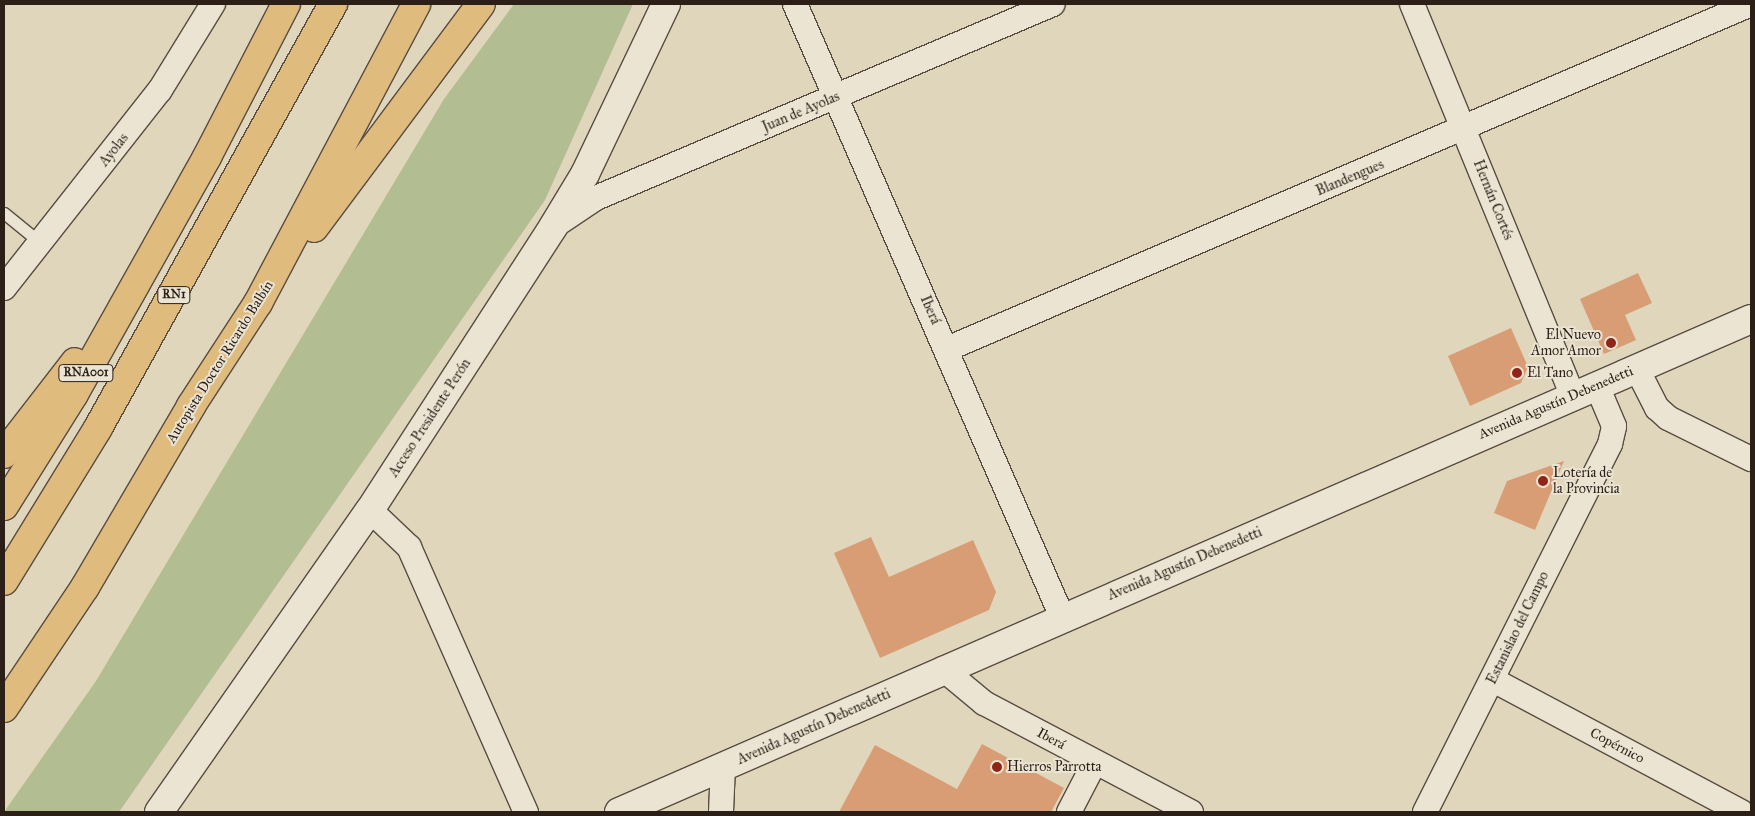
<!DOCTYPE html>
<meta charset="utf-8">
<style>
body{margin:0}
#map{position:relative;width:1755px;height:816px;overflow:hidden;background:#e0d6bc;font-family:"IM FELL Great Primer",serif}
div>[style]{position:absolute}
.green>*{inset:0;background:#b2be91}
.building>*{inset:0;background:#d89d74}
.roads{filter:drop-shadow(1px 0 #594d41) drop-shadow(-1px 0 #594d41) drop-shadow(0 1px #594d41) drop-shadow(0 -1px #594d41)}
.lane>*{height:11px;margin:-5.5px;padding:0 5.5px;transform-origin:5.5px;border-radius:5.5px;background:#ebe4d3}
.street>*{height:24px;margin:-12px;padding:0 12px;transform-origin:12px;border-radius:12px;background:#ebe4d3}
.secondary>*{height:28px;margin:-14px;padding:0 14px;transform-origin:14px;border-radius:14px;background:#ebe4d3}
.highway>*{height:28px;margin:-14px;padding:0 14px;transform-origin:14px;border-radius:14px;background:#e0bb7e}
.dots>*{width:14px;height:14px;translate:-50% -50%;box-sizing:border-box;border:2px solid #ebe4d3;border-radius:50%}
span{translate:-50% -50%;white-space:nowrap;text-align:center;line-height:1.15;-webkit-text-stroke:4px #ebe4d3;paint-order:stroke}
.shield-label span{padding:1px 4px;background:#ebe4d3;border:1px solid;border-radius:4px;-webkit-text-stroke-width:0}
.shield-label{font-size:12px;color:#2c1f18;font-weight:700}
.street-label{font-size:14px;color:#2c1f18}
.poi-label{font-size:14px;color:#2c1f18}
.right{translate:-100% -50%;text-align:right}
.left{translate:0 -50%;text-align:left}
.frame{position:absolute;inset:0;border:5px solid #2c1f18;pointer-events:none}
</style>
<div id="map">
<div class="green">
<div style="clip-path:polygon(514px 4px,633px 4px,545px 200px,119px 812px,4px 812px,96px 681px,444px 99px)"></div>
</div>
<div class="building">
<div style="clip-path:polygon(1638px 273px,1652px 303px,1625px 315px,1636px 340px,1604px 354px,1580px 299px)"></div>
<div style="clip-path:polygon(1511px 328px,1528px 367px,1521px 383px,1470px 406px,1448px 356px)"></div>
<div style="clip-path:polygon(1564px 461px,1535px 530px,1494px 513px,1507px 481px)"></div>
<div style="clip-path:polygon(871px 537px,889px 577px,973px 540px,996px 592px,989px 610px,880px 658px,834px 553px)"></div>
<div style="clip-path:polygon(982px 744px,1064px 788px,1051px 812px,839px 812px,875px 745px,957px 789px)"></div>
</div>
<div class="roads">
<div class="lane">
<div style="left:4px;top:213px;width:49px;rotate:39.2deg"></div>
</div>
<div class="street">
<div style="left:795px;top:4px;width:669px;rotate:66.46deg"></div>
<div style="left:1412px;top:4px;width:424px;rotate:67.7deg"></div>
<div style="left:554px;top:226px;width:50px;rotate:-33.7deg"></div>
<div style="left:596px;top:198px;width:496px;rotate:-23deg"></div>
<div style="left:4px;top:288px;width:252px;rotate:-51.8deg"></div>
<div style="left:160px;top:90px;width:101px;rotate:-58.4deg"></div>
<div style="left:947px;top:349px;width:875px;rotate:-23.22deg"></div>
<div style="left:1637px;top:369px;width:44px;rotate:62.9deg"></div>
<div style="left:1657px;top:408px;width:15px;rotate:42deg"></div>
<div style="left:1668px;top:418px;width:93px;rotate:26.3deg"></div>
<div style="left:370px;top:510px;width:54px;rotate:43.5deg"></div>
<div style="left:409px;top:547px;width:290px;rotate:66.2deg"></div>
<div style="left:943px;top:669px;width:53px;rotate:39.7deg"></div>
<div style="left:984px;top:703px;width:234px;rotate:27.8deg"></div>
<div style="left:1493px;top:680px;width:281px;rotate:28deg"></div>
<div style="left:721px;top:812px;width:45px;rotate:-87.5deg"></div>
<div style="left:1069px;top:812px;width:56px;rotate:-62.5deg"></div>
<div style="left:1425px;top:812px;width:412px;rotate:-63.3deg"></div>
<div style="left:1610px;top:444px;width:18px;rotate:-77deg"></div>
<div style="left:1614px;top:426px;width:43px;rotate:-113deg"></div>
</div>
<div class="secondary">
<div style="left:159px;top:812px;width:368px;rotate:-55.1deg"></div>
<div style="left:370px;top:510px;width:337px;rotate:-57.1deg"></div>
<div style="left:553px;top:227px;width:62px;rotate:-58.9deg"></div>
<div style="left:585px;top:174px;width:188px;rotate:-64.5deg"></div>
<div style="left:619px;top:812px;width:1235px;rotate:-23.53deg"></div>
</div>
<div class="highway">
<div style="left:314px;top:228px;width:279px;rotate:-53.3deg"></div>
<div style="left:4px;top:454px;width:116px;rotate:-52.3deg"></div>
<div style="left:4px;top:506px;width:132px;rotate:-58deg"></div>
<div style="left:74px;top:394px;width:272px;rotate:-60.7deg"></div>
<div style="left:207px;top:157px;width:172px;rotate:-62.7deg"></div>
<div style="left:4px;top:581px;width:180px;rotate:-58.4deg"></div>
<div style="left:98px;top:428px;width:485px;rotate:-61deg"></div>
<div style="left:4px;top:708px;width:146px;rotate:-56.2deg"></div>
<div style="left:85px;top:587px;width:210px;rotate:-59.6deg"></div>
<div style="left:191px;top:406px;width:123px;rotate:-57deg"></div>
<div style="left:258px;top:303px;width:338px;rotate:-62.1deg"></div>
</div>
</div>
<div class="dots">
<div style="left:1611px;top:343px;background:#8f2418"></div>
<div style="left:1517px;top:373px;background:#8f2418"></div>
<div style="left:1543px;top:481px;background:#8f2418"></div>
<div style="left:997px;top:767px;background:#8f2418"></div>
</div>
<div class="shield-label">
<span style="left:174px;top:295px">RN1</span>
<span style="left:86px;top:373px">RNA001</span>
</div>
<div class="street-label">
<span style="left:801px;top:112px;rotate:-23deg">Juan de Ayolas</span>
<span style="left:114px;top:150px;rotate:-52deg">Ayolas</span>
<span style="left:1350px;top:178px;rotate:-23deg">Blandengues</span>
<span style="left:1493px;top:200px;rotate:68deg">Hernán Cortés</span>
<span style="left:930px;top:310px;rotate:66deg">Iberá</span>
<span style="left:220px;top:362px;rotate:-58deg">Autopista Doctor Ricardo Balbín</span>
<span style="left:1556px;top:403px;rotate:-23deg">Avenida Agustín Debenedetti</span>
<span style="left:430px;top:418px;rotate:-57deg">Acceso Presidente Perón</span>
<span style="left:1185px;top:564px;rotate:-23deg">Avenida Agustín Debenedetti</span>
<span style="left:1518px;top:628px;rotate:-64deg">Estanislao del Campo</span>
<span style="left:814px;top:727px;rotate:-24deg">Avenida Agustín Debenedetti</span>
<span style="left:1051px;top:739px;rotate:28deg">Iberá</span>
<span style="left:1617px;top:746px;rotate:28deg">Copérnico</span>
</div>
<div class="poi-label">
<span class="right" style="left:1601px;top:343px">El Nuevo<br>Amor Amor</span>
<span class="left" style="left:1527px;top:373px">El Tano</span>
<span class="left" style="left:1553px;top:481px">Lotería de<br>la Provincia</span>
<span class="left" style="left:1007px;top:767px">Hierros Parrotta</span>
</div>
<div class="frame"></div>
</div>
